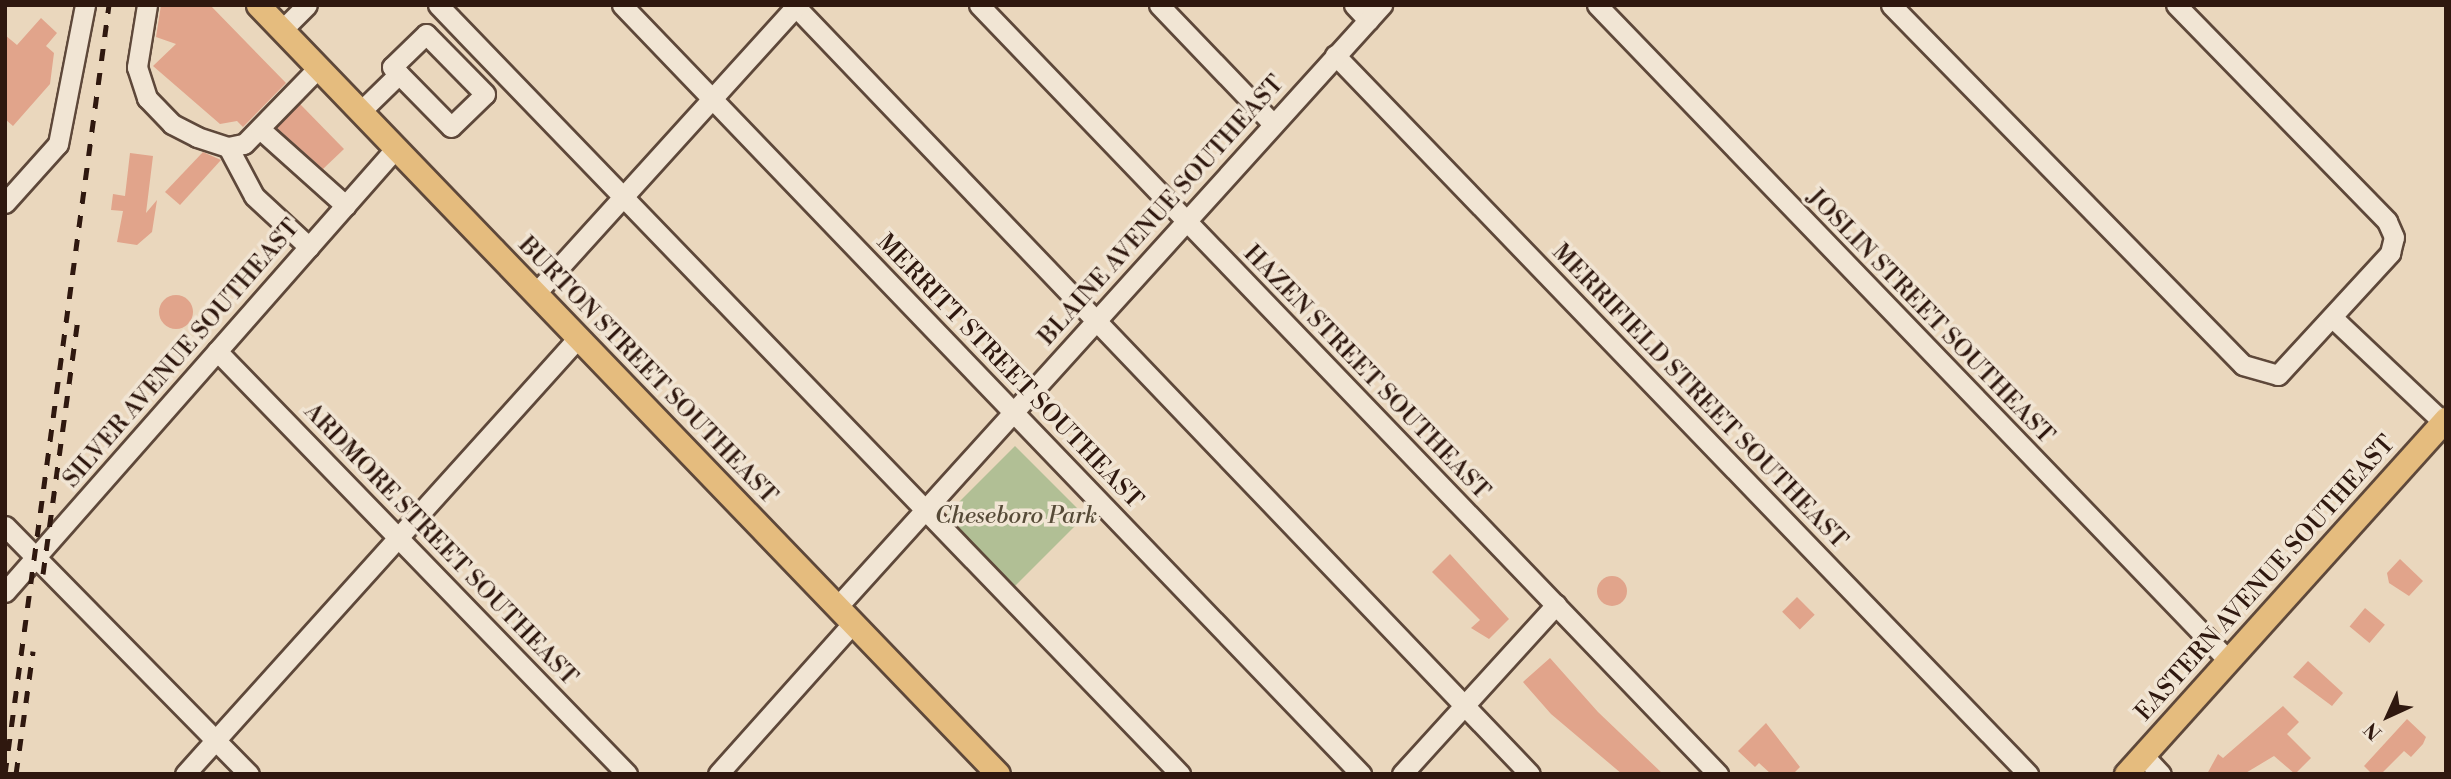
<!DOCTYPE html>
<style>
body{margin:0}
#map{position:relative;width:2451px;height:779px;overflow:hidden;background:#ead7bd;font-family:"Libre Bodoni",serif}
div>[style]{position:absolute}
.green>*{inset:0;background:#b1bf95;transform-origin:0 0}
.building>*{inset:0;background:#e1a48b;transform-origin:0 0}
.round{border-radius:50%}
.roads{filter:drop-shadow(2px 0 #5e483a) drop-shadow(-2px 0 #5e483a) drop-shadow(0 2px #5e483a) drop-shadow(0 -2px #5e483a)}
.minor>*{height:19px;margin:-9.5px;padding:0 9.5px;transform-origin:9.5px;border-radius:9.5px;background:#f1e5d4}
.major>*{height:23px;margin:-11.5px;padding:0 11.5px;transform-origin:11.5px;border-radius:11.5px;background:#e5bc7e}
.rail>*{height:5px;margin-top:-2.5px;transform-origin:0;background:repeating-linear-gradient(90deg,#2f180f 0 12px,transparent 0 24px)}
span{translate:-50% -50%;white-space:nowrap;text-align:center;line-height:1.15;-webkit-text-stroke:7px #f1e5d4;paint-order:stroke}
.street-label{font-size:24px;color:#2f180f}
.park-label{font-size:24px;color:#564a37;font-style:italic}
.frame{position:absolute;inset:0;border:7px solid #2f180f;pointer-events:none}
.north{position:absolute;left:2353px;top:681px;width:70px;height:70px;-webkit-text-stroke:5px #f1e5d4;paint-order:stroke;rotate:225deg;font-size:19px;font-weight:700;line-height:28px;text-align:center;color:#2f180f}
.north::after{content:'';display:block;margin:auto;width:24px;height:32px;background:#2f180f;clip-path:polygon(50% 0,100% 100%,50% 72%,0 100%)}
</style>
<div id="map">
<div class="green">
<div style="left:1015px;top:446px;width:99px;height:103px;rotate:45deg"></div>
</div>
<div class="building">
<div style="clip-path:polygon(161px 5px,210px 5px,286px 83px,243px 127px,237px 121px,220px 124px,153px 66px,176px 44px,156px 37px)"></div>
<div style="clip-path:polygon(41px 18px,57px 33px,46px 46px,54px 53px,50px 84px,13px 126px,5px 119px,5px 35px,17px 45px)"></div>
<div style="clip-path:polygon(300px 104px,344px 149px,323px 169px,277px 128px)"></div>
<div style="clip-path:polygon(203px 152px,221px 160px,180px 205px,165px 192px)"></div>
<div style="clip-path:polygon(130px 153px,153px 156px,146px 213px,157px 200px,152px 232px,137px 245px,117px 242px,123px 211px,111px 210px,113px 194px,125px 196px)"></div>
<div class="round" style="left:159px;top:295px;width:34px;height:34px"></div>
<div style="clip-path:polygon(1450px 554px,1509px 619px,1489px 639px,1471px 628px,1480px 620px,1432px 572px)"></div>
<div style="clip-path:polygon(2400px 559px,2423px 581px,2409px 596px,2389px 583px,2387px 573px)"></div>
<div class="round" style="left:1597px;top:576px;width:30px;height:30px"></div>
<div style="left:1797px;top:597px;width:25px;height:21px;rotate:45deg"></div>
<div style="left:2365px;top:608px;width:26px;height:24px;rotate:40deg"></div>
<div style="clip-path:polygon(1550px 658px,1598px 712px,1663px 774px,1622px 774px,1551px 714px,1523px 682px)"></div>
<div style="clip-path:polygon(2308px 661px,2343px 693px,2332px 706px,2293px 677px)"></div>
<div style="clip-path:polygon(2283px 706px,2299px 722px,2287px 734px,2311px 758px,2295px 774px,2274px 756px,2244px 774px,2207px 774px,2218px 754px,2223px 758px)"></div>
<div style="clip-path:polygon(2407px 719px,2426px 737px,2423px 744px,2411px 757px,2404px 751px,2381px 774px,2372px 774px,2364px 766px)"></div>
<div style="clip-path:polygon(1766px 723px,1800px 767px,1793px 774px,1771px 774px,1759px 763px,1755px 767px,1738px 751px)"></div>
</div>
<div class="roads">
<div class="minor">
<div style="left:147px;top:5px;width:63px;rotate:99.2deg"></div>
<div style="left:137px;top:67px;width:33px;rotate:72deg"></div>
<div style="left:147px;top:98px;width:36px;rotate:46deg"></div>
<div style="left:172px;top:124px;width:28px;rotate:27deg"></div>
<div style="left:197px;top:137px;width:33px;rotate:18deg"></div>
<div style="left:228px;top:147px;width:16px;rotate:-11deg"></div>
<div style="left:244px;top:144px;width:106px;rotate:-45.8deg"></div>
<div style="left:438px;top:5px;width:1069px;rotate:46.02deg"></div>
<div style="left:622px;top:5px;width:1067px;rotate:46.14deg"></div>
<div style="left:794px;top:5px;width:1064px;rotate:46.26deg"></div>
<div style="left:979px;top:5px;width:1067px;rotate:46.14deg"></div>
<div style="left:1159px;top:5px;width:165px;rotate:46.2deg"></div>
<div style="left:1354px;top:5px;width:21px;rotate:47deg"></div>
<div style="left:1597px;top:5px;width:911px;rotate:46.07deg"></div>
<div style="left:1891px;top:5px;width:503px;rotate:45.64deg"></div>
<div style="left:2243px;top:365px;width:36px;rotate:16deg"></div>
<div style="left:2278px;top:375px;width:166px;rotate:-47.4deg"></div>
<div style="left:2390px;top:253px;width:16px;rotate:-76deg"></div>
<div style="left:2394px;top:237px;width:17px;rotate:-114deg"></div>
<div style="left:2387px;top:221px;width:302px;rotate:-134.3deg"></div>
<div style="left:282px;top:30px;width:35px;rotate:-45deg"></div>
<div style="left:1335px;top:55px;width:999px;rotate:46.05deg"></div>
<div style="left:360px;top:112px;width:54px;rotate:-44.3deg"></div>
<div style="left:399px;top:74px;width:74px;rotate:45.5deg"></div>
<div style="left:451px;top:127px;width:47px;rotate:-44.1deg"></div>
<div style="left:485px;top:94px;width:84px;rotate:-134.5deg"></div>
<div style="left:426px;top:34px;width:47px;rotate:135.9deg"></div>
<div style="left:392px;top:67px;width:10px;rotate:45deg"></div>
<div style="left:260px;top:129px;width:115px;rotate:41.8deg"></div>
<div style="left:228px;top:147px;width:55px;rotate:62deg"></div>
<div style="left:254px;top:196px;width:75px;rotate:42.8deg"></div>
<div style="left:5px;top:203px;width:79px;rotate:-48.1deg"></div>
<div style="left:58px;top:144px;width:142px;rotate:-79deg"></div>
<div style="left:535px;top:294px;width:390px;rotate:-47.8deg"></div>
<div style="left:2334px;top:319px;width:150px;rotate:43.4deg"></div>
<div style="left:217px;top:351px;width:589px;rotate:45.89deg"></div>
<div style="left:5px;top:526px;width:348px;rotate:45.5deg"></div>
<div style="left:5px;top:592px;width:590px;rotate:-48.64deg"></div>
<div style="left:838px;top:606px;width:811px;rotate:-47.85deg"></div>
<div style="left:2143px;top:755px;width:26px;rotate:47deg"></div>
<div style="left:185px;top:774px;width:587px;rotate:-47.97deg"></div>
<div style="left:718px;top:774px;width:203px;rotate:-48.2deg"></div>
<div style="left:1402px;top:774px;width:229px;rotate:-47.7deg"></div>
</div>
<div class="major">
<div style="left:258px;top:5px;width:1067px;rotate:46.1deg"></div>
<div style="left:2126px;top:774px;width:478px;rotate:-48deg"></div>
</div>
</div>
<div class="rail">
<div style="left:43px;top:574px;width:258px;rotate:-82.2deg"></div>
<div style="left:5px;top:774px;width:776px;rotate:-82.3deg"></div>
<div style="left:16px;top:774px;width:124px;rotate:-82.1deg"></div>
</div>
<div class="street-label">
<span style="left:1162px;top:211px;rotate:-48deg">BLAINE AVENUE SOUTHEAST</span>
<span style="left:1930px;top:317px;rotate:46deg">JOSLIN STREET SOUTHEAST</span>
<span style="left:182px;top:354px;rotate:-49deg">SILVER AVENUE SOUTHEAST</span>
<span style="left:647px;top:371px;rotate:46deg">BURTON STREET SOUTHEAST</span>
<span style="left:1009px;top:372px;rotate:46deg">MERRITT STREET SOUTHEAST</span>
<span style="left:1366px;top:373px;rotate:46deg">HAZEN STREET SOUTHEAST</span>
<span style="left:1699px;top:397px;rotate:46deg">MERRIFIELD STREET SOUTHEAST</span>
<span style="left:440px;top:545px;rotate:46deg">ARDMORE STREET SOUTHEAST</span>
<span style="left:2266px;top:579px;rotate:-48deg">EASTERN AVENUE SOUTHEAST</span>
</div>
<div class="park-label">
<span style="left:1016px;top:517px">Cheseboro Park</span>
</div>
<div class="frame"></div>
<div class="north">N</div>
</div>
